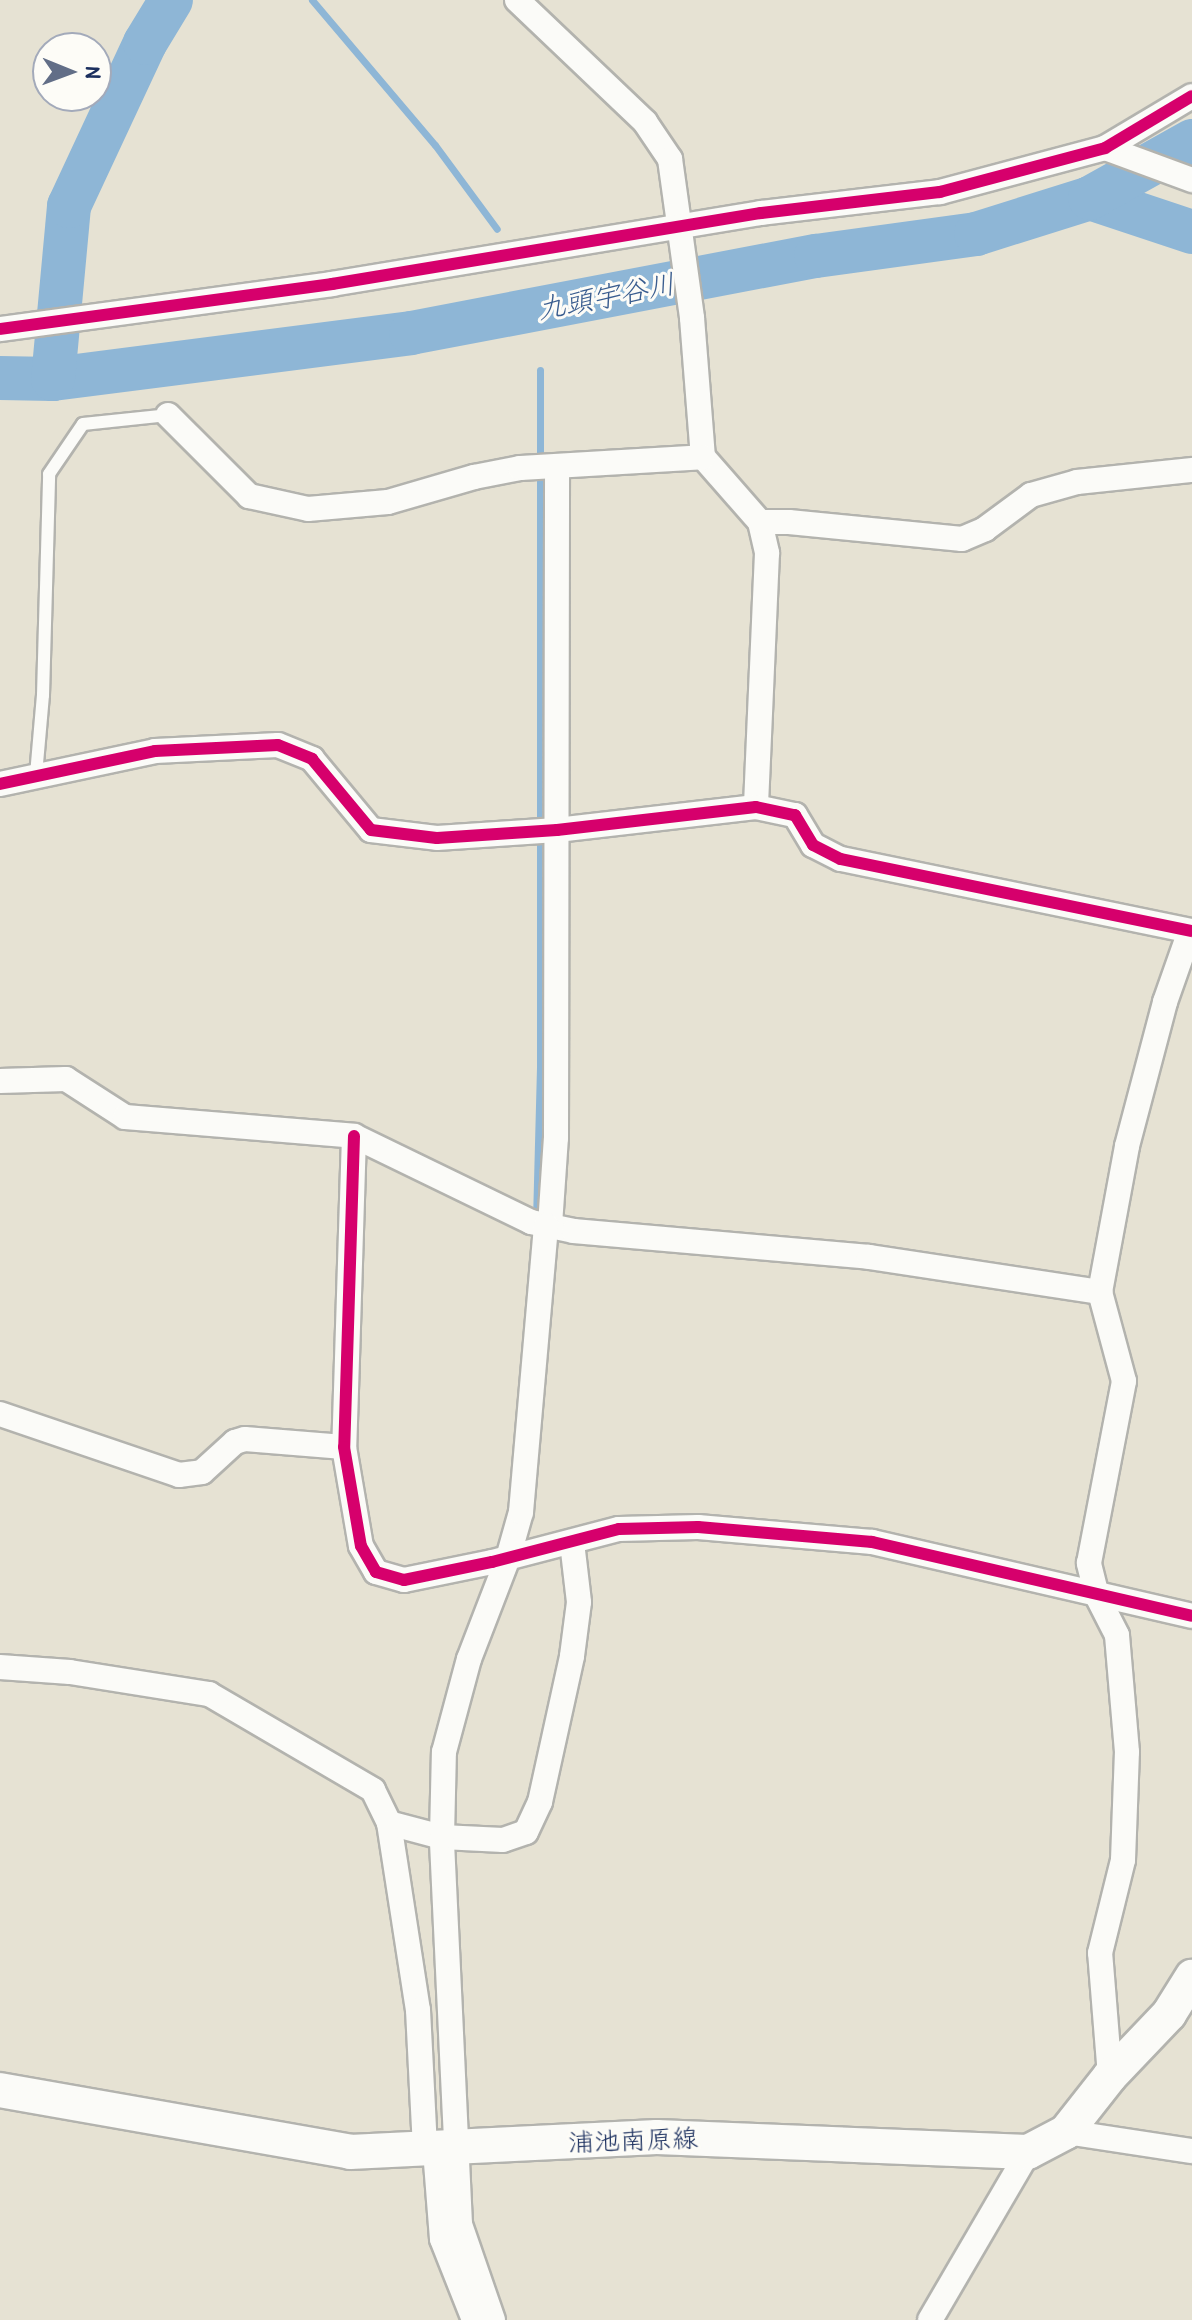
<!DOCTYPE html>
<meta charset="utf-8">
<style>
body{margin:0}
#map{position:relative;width:1192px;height:2320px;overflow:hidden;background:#e6e2d3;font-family:"Patrick Hand","Klee One",sans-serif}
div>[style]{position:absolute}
.stream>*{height:7px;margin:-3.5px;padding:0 3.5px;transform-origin:3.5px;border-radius:3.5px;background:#8eb6d6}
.river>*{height:44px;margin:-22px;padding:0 22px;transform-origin:22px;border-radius:22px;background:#8eb6d6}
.roads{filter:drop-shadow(2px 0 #b3b3ae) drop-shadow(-2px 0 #b3b3ae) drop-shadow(0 2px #b3b3ae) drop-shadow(0 -2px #b3b3ae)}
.service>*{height:12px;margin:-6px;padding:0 6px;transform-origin:6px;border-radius:6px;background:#fbfbf8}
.minor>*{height:24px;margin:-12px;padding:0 12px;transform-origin:12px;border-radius:12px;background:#fbfbf8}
.secondary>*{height:34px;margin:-17px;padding:0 17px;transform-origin:17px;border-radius:17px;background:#fbfbf8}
.cycleway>*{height:12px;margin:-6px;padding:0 6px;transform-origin:6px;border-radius:6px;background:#d6006c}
span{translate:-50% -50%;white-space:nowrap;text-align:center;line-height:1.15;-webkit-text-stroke:6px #fdfcf7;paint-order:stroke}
.street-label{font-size:26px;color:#1b2f5e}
.water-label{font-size:28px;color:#3a5d8f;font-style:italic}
.north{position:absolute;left:32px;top:32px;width:80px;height:80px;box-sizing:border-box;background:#fdfcf7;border:2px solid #a3aaba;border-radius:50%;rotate:91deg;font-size:22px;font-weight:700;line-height:32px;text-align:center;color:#1b2f5e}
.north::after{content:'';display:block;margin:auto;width:28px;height:36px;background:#626e87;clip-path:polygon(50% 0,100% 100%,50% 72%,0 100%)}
</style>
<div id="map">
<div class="stream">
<div style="left:312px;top:0;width:190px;rotate:49.7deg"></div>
<div style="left:435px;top:145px;width:104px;rotate:53.6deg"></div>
<div style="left:536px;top:1220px;width:153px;rotate:-88.5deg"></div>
<div style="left:540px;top:1067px;width:697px;rotate:-90deg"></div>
</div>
<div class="river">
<div style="left:1090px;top:198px;width:108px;rotate:18.4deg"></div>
<div style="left:0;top:378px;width:53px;rotate:1.1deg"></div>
<div style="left:53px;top:379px;width:361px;rotate:-7.3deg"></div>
<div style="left:411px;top:333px;width:412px;rotate:-10.8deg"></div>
<div style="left:816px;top:256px;width:162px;rotate:-7.8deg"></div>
<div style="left:976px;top:234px;width:120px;rotate:-17.5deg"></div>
<div style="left:1090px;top:198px;width:117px;rotate:-29.2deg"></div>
<div style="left:53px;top:379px;width:174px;rotate:-84.7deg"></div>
<div style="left:69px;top:206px;width:180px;rotate:-65deg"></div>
<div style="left:145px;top:43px;width:50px;rotate:-58.8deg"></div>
</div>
<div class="roads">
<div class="service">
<div style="left:36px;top:775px;width:80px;rotate:-85deg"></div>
<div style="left:43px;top:695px;width:221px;rotate:-88.4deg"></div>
<div style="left:49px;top:474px;width:60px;rotate:-55.8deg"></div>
<div style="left:83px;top:424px;width:85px;rotate:-6deg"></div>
</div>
<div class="minor">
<div style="left:517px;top:0;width:177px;rotate:43.6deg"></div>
<div style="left:645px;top:122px;width:45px;rotate:56deg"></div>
<div style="left:670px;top:159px;width:161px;rotate:82.1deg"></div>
<div style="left:692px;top:318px;width:139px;rotate:85.5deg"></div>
<div style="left:703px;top:457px;width:86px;rotate:48.8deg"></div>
<div style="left:760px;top:522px;width:32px;rotate:77deg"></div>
<div style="left:767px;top:553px;width:254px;rotate:92.5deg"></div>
<div style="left:1105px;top:148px;width:93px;rotate:20.2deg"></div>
<div style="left:0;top:329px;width:335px;rotate:-7.7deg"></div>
<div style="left:332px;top:284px;width:435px;rotate:-9.4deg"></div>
<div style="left:761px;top:213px;width:180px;rotate:-6.7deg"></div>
<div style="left:940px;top:192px;width:171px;rotate:-14.9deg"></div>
<div style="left:1105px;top:148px;width:101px;rotate:-30.9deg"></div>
<div style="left:168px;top:415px;width:115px;rotate:45deg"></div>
<div style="left:249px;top:496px;width:60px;rotate:12.4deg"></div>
<div style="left:308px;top:509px;width:80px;rotate:-5deg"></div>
<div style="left:388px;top:502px;width:90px;rotate:-16.2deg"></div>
<div style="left:474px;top:477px;width:47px;rotate:-11.1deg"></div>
<div style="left:520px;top:468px;width:183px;rotate:-3.4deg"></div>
<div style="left:760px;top:522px;width:29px"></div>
<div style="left:789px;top:522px;width:174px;rotate:5.6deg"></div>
<div style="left:962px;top:539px;width:25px;rotate:-23deg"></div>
<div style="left:985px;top:529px;width:57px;rotate:-36.5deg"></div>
<div style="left:1031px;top:495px;width:48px;rotate:-15.8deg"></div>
<div style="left:1077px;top:482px;width:116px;rotate:-6deg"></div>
<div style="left:0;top:784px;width:158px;rotate:-12deg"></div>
<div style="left:155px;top:751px;width:123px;rotate:-2.8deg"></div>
<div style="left:278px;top:745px;width:37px;rotate:22deg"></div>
<div style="left:312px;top:759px;width:92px;rotate:50.3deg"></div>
<div style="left:371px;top:830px;width:66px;rotate:6.9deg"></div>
<div style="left:437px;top:838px;width:120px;rotate:-3.8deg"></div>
<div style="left:557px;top:830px;width:200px;rotate:-6.6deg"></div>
<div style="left:756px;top:807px;width:40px;rotate:12deg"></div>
<div style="left:795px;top:815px;width:35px;rotate:59deg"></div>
<div style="left:813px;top:845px;width:31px;rotate:27deg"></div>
<div style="left:841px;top:859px;width:358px;rotate:11.6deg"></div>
<div style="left:0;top:1081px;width:66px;rotate:-1.7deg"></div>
<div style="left:66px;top:1079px;width:70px;rotate:32.8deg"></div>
<div style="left:125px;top:1117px;width:230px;rotate:4.7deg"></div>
<div style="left:354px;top:1136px;width:197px;rotate:25.9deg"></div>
<div style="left:531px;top:1222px;width:44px;rotate:11.8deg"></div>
<div style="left:574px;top:1231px;width:296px;rotate:5deg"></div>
<div style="left:869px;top:1257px;width:234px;rotate:8.6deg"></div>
<div style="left:354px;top:1136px;width:311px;rotate:91.8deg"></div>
<div style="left:344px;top:1447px;width:100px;rotate:80.3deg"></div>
<div style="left:361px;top:1546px;width:30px;rotate:60deg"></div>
<div style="left:376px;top:1572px;width:29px;rotate:16deg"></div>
<div style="left:404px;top:1580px;width:90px;rotate:-11.6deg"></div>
<div style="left:492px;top:1562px;width:131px;rotate:-14.6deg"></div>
<div style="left:619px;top:1529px;width:79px;rotate:-1.5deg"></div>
<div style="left:698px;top:1527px;width:175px;rotate:4.9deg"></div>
<div style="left:872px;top:1542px;width:328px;rotate:13deg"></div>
<div style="left:550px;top:1225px;width:87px;rotate:-86.1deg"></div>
<div style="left:556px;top:1138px;width:672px;rotate:-89.91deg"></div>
<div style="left:0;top:1414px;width:189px;rotate:18.8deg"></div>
<div style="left:179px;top:1475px;width:23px;rotate:-7deg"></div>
<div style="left:202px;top:1472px;width:45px;rotate:-42.3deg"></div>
<div style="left:235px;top:1442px;width:10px;rotate:-17deg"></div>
<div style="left:245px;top:1439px;width:99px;rotate:4.6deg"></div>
<div style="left:0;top:1667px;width:70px;rotate:4.1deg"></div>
<div style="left:70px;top:1672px;width:141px;rotate:9deg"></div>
<div style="left:209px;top:1694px;width:190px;rotate:30.3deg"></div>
<div style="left:373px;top:1790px;width:37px;rotate:64deg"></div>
<div style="left:389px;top:1823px;width:189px;rotate:81.2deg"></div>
<div style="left:418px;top:2010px;width:140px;rotate:87.1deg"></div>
<div style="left:389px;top:1823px;width:55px;rotate:14.8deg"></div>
<div style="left:442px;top:1837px;width:61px;rotate:2.8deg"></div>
<div style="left:503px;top:1840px;width:24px;rotate:-19deg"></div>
<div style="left:526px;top:1832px;width:33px;rotate:-65deg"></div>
<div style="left:540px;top:1802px;width:149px;rotate:-77.6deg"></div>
<div style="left:572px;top:1656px;width:54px;rotate:-82.6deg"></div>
<div style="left:579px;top:1602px;width:60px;rotate:-96.7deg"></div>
<div style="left:1110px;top:2076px;width:123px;rotate:-94.6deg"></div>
<div style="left:1100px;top:1953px;width:96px;rotate:-76.1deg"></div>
<div style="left:1123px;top:1860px;width:108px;rotate:-87.9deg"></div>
<div style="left:1127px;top:1752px;width:117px;rotate:-94.9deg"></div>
<div style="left:1117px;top:1635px;width:44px;rotate:-117.1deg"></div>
<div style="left:1097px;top:1596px;width:34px;rotate:-104deg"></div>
<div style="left:1089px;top:1563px;width:185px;rotate:-79.1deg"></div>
<div style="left:1124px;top:1381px;width:92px;rotate:-105.1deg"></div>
<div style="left:1100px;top:1292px;width:148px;rotate:-79.5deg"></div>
<div style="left:1127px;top:1146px;width:149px;rotate:-75.2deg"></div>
<div style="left:1165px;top:1002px;width:75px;rotate:-70.6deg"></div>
<div style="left:1066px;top:2132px;width:127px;rotate:8.6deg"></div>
<div style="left:435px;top:2150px;width:89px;rotate:85.5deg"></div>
<div style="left:442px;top:2239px;width:87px;rotate:68.4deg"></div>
<div style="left:493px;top:2320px;width:102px;rotate:-109deg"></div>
<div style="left:460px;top:2224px;width:387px;rotate:-92.7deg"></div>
<div style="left:442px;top:1837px;width:85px;rotate:-88.7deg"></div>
<div style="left:444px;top:1752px;width:96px;rotate:-75deg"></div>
<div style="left:469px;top:1659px;width:108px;rotate:-68.9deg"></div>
<div style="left:508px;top:1558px;width:48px;rotate:-74.2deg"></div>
<div style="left:521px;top:1512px;width:288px;rotate:-85deg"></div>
<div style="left:930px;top:2320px;width:194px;rotate:-59.7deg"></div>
</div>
<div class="secondary">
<div style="left:0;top:2090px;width:355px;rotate:10deg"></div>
<div style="left:350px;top:2152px;width:307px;rotate:-2.8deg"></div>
<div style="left:657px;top:2137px;width:371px;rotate:2.3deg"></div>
<div style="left:1028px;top:2152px;width:43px;rotate:-27.8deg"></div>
<div style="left:1066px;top:2132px;width:71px;rotate:-51.8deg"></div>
<div style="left:1110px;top:2076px;width:86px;rotate:-46.4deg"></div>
<div style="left:1169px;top:2014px;width:44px;rotate:-58.1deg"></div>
</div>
</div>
<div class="cycleway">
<div style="left:0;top:329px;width:335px;rotate:-7.7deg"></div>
<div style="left:332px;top:284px;width:435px;rotate:-9.4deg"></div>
<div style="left:761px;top:213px;width:180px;rotate:-6.7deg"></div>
<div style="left:940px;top:192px;width:171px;rotate:-14.9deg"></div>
<div style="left:1105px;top:148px;width:101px;rotate:-30.9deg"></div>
<div style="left:0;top:784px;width:158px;rotate:-12deg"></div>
<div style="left:155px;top:751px;width:123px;rotate:-2.8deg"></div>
<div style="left:278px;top:745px;width:37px;rotate:22deg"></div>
<div style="left:312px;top:759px;width:92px;rotate:50.3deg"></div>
<div style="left:371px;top:830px;width:66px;rotate:6.9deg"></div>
<div style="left:437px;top:838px;width:120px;rotate:-3.8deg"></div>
<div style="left:557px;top:830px;width:200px;rotate:-6.6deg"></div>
<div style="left:756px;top:807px;width:40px;rotate:12deg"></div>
<div style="left:795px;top:815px;width:35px;rotate:59deg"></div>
<div style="left:813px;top:845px;width:31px;rotate:27deg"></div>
<div style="left:841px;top:859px;width:358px;rotate:11.6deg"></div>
<div style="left:354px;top:1136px;width:311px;rotate:91.8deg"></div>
<div style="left:344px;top:1447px;width:100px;rotate:80.3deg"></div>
<div style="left:361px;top:1546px;width:30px;rotate:60deg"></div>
<div style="left:376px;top:1572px;width:29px;rotate:16deg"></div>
<div style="left:404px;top:1580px;width:90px;rotate:-11.6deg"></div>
<div style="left:492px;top:1562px;width:131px;rotate:-14.6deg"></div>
<div style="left:619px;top:1529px;width:79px;rotate:-1.5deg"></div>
<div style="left:698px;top:1527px;width:175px;rotate:4.9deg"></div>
<div style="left:872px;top:1542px;width:328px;rotate:13deg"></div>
</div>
<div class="street-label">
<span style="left:633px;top:2140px;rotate:-2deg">浦池南原線</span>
</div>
<div class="water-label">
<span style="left:606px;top:296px;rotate:-11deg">九頭宇谷川</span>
</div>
<div class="north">N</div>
</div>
